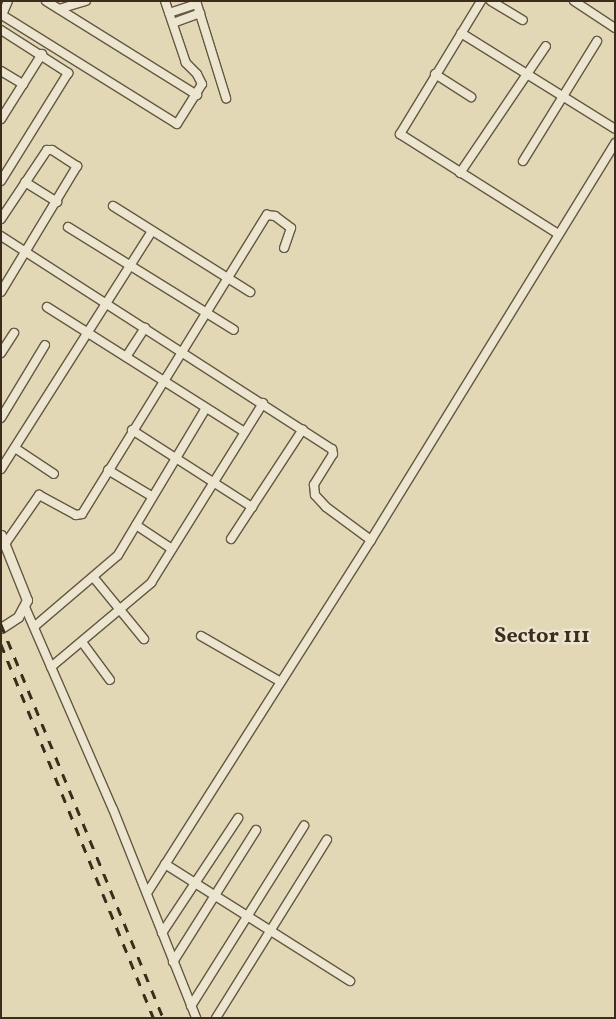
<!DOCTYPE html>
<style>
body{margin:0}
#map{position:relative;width:616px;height:1019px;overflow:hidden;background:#e2d8b6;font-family:Vollkorn,serif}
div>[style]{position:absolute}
.roads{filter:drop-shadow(1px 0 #655742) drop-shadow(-1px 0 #655742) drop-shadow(0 1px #655742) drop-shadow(0 -1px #655742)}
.minor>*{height:8px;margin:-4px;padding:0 4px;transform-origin:4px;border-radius:4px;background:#ece6d0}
.tertiary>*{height:9px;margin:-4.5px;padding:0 4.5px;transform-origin:4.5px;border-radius:4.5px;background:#ece6d0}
.rail>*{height:2.5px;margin-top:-1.25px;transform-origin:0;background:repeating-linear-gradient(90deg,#3b2c1b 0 9px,transparent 0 18px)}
span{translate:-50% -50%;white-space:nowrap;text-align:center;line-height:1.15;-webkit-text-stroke:4.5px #ece6d0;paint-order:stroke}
.district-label{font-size:22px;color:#3b2c1b;font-weight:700}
.frame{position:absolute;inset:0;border:2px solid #3b2c1b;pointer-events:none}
</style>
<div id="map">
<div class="roads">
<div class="minor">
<div style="left:8px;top:1px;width:15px;rotate:113deg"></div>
<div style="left:2px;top:15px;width:206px;rotate:31.9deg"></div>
<div style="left:177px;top:124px;width:47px;rotate:-58deg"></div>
<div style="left:202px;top:84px;width:11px;rotate:-117deg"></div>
<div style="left:197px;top:74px;width:16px;rotate:-135deg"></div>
<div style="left:186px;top:63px;width:65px;rotate:-108.7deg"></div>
<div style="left:46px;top:1px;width:178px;rotate:31.9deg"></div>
<div style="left:196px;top:1px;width:102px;rotate:72.8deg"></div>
<div style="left:481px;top:1px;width:156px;rotate:121.3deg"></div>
<div style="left:400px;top:134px;width:187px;rotate:32.3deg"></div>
<div style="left:491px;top:1px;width:37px;rotate:31deg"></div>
<div style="left:574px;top:1px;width:49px;rotate:33.4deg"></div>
<div style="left:59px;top:9px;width:28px;rotate:-17deg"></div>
<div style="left:169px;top:13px;width:29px;rotate:-18deg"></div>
<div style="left:173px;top:23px;width:29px;rotate:-20deg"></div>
<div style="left:1px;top:30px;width:80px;rotate:32.7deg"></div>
<div style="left:68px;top:73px;width:127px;rotate:121.8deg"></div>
<div style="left:461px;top:33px;width:181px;rotate:31.9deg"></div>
<div style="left:1px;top:71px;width:26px;rotate:31deg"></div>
<div style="left:435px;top:74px;width:43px;rotate:32.6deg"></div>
<div style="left:1px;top:119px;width:77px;rotate:-57.8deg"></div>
<div style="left:523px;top:161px;width:141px;rotate:-58.3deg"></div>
<div style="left:460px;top:173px;width:153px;rotate:-55.9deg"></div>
<div style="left:25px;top:182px;width:38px;rotate:32deg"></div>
<div style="left:113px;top:206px;width:162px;rotate:32.1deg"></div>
<div style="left:1px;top:219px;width:83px;rotate:-56.3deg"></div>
<div style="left:47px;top:150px;width:5px"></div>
<div style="left:52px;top:150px;width:30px;rotate:33deg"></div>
<div style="left:77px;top:166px;width:147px;rotate:121.1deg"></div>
<div style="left:68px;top:227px;width:195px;rotate:31.8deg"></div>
<div style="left:1px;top:236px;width:394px;rotate:32.8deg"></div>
<div style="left:332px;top:449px;width:5px;rotate:79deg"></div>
<div style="left:333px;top:454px;width:36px;rotate:122deg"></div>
<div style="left:314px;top:485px;width:10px;rotate:84deg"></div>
<div style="left:315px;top:495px;width:16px;rotate:47deg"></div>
<div style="left:326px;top:507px;width:56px;rotate:36.3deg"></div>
<div style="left:47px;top:307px;width:234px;rotate:32.3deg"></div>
<div style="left:1px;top:353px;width:24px;rotate:-57deg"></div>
<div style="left:126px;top:357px;width:35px;rotate:-57deg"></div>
<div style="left:1px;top:418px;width:85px;rotate:-58.9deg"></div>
<div style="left:132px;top:430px;width:143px;rotate:32.7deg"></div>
<div style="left:18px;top:450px;width:43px;rotate:33.7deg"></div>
<div style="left:1px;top:469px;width:282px;rotate:-57.6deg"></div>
<div style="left:108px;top:470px;width:52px;rotate:31deg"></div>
<div style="left:136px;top:525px;width:43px;rotate:33.7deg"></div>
<div style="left:231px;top:539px;width:131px;rotate:-56.8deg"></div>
<div style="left:5px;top:544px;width:60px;rotate:-55.2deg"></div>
<div style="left:39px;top:495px;width:42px;rotate:28.4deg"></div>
<div style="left:76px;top:515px;width:6px;rotate:-9deg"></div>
<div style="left:82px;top:514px;width:352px;rotate:-58.3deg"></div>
<div style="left:267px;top:215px;width:8px;rotate:7deg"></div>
<div style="left:275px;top:216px;width:20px;rotate:37deg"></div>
<div style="left:291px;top:228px;width:21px;rotate:109deg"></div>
<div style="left:94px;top:578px;width:79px;rotate:50.7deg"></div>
<div style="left:25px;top:607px;width:220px;rotate:66.5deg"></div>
<div style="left:113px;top:809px;width:225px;rotate:68.3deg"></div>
<div style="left:35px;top:626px;width:109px;rotate:-40.5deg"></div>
<div style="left:118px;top:555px;width:171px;rotate:-59.1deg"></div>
<div style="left:201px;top:636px;width:92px;rotate:29.9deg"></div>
<div style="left:82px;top:642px;width:47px;rotate:53.6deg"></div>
<div style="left:51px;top:667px;width:131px;rotate:-40deg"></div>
<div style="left:151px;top:583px;width:212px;rotate:-58.1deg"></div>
<div style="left:165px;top:864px;width:219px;rotate:32.3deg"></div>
<div style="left:147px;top:893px;width:418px;rotate:-57.6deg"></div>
<div style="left:371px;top:540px;width:466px;rotate:-58.4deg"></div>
<div style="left:162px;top:933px;width:138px;rotate:-56.5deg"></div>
<div style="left:173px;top:962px;width:156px;rotate:-57.8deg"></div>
<div style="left:191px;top:1006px;width:213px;rotate:-57.9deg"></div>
<div style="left:216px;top:1018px;width:210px;rotate:-58.1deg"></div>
</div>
<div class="tertiary">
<div style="left:1px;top:535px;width:70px;rotate:68.2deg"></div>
<div style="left:27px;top:600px;width:19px;rotate:118deg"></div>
<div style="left:18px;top:617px;width:20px;rotate:147deg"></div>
</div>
</div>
<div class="rail">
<div style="left:1px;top:624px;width:426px;rotate:67.6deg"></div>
<div style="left:1px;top:644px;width:404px;rotate:67.8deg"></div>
</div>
<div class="district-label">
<span style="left:542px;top:637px">Sector 111</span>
</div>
<div class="frame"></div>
</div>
